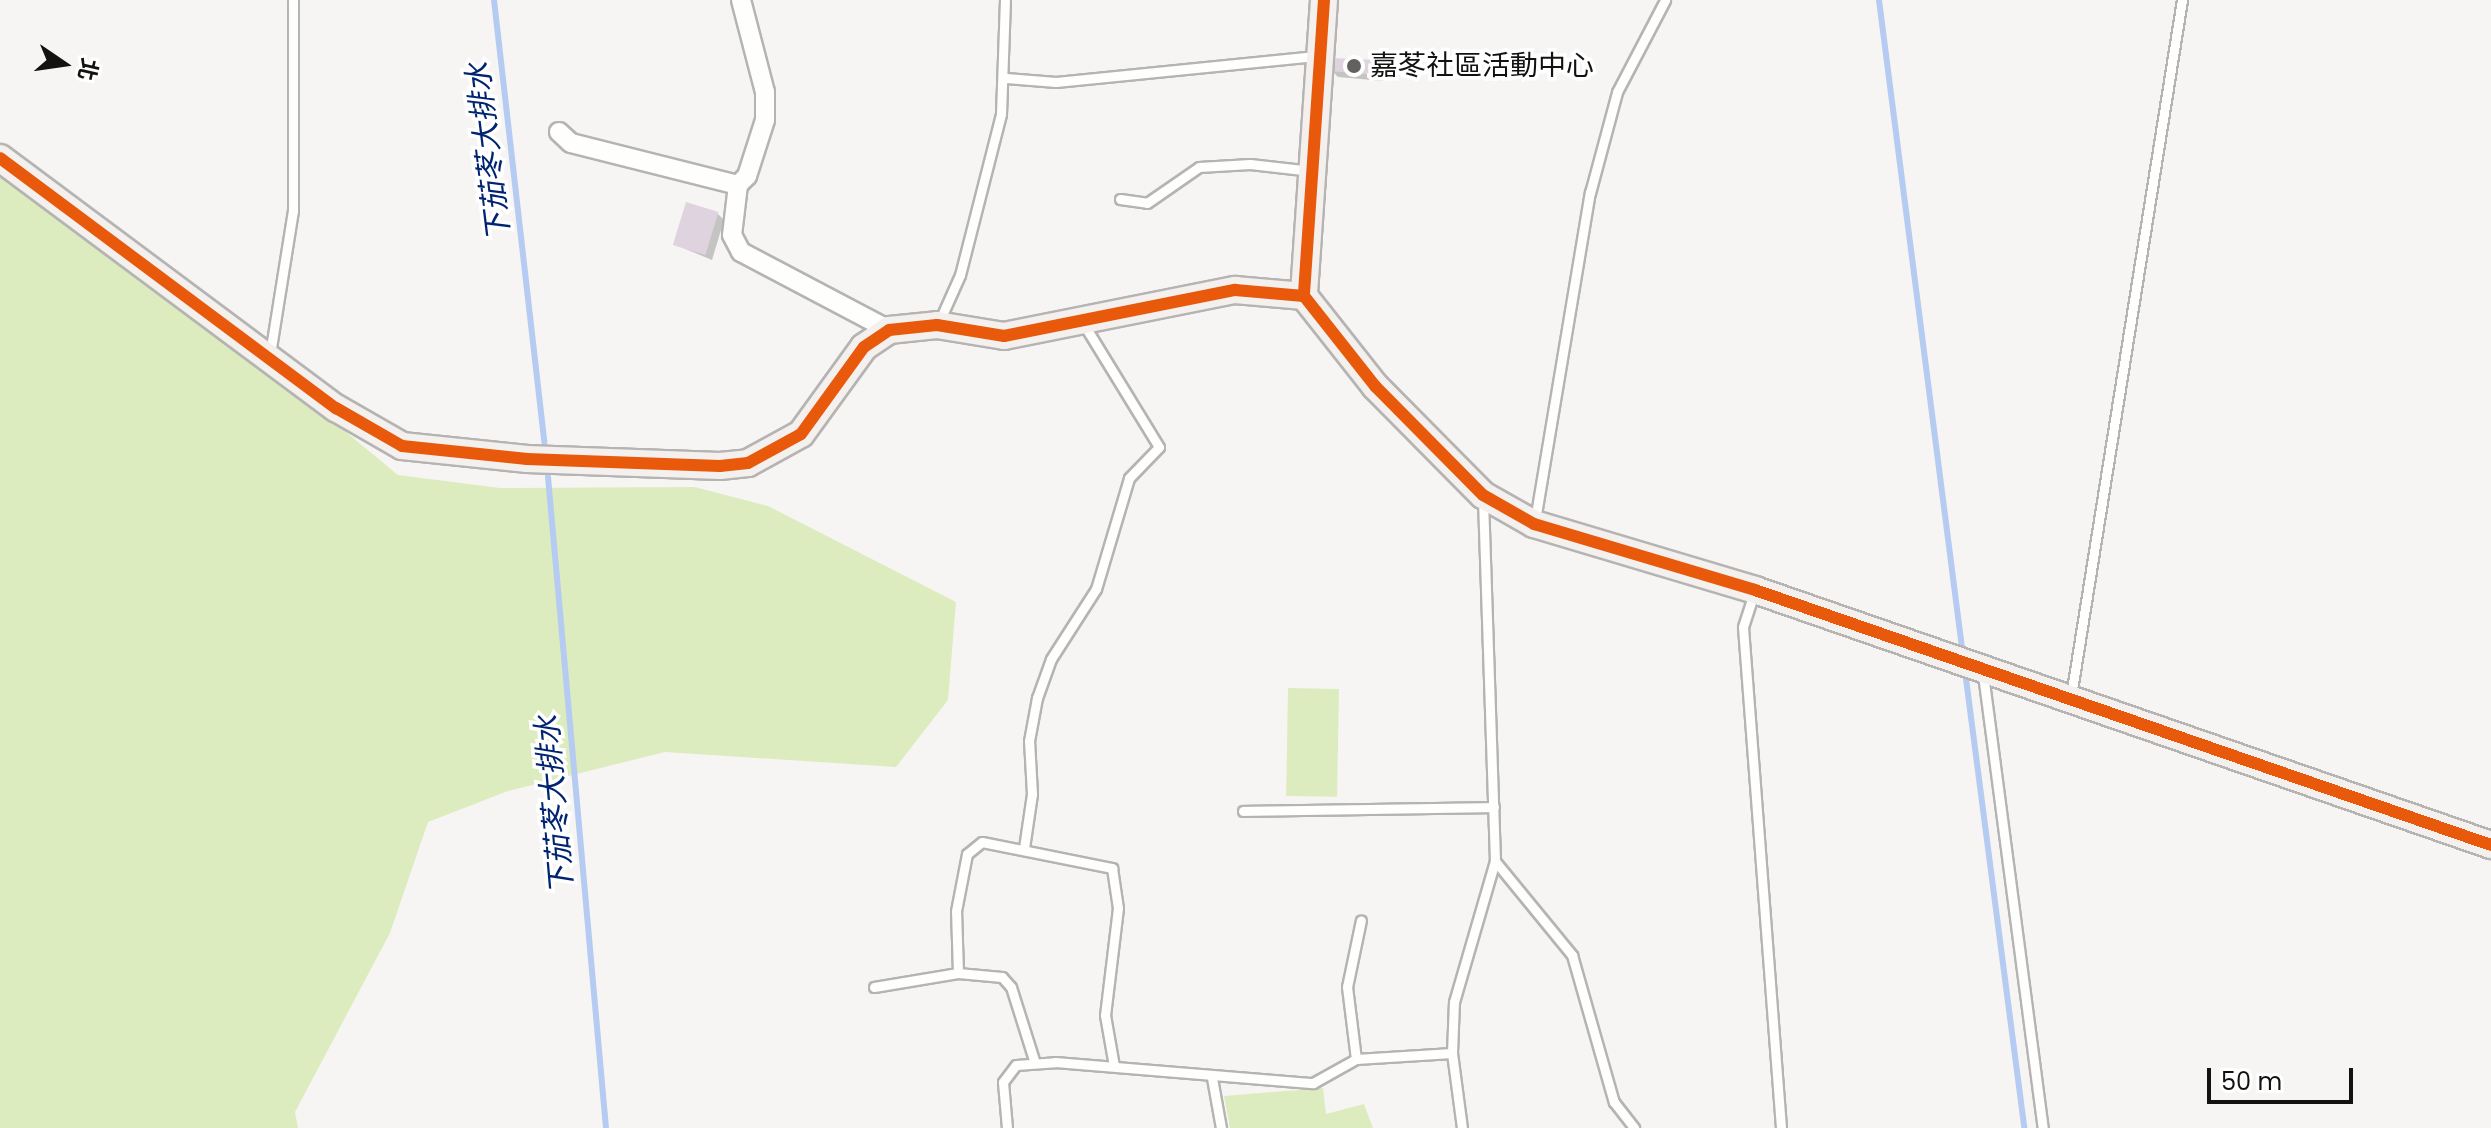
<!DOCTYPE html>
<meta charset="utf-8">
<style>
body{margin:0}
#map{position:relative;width:2491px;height:1128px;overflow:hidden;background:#f6f5f3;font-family:Poppins,"Noto Sans TC",sans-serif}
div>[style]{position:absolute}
.green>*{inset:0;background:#ddecbf;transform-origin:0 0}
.shadow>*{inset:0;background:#0003}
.stream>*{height:6px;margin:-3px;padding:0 3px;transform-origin:3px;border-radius:3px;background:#b6cbf2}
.building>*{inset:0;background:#ded3df;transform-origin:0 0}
.roads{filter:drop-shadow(2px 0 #b5b4b3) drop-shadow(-2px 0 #b5b4b3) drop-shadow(0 2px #b5b4b3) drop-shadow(0 -2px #b5b4b3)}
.lane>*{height:9px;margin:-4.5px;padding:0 4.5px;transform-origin:4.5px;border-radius:4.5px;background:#fefefd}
.street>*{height:18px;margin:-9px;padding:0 9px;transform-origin:9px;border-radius:9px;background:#fefefd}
.secondary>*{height:26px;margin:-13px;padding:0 13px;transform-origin:13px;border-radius:13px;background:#f4f0ee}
.cycleway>*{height:12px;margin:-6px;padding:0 6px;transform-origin:6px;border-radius:6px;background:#e8590c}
.dots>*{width:22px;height:22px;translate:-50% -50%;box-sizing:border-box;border:4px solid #fff;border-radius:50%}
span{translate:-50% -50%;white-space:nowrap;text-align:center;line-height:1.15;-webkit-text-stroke:7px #fff;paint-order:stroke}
.poi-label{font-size:28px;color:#121211}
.left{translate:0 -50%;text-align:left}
.water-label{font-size:30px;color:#002472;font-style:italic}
.north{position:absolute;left:24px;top:24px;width:80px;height:80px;-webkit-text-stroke:6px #fff;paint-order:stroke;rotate:103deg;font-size:22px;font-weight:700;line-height:32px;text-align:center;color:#121211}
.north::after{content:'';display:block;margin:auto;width:28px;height:36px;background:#121211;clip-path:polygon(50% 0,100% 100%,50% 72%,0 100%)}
.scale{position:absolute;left:2207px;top:1068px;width:146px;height:36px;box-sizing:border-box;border:4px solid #121211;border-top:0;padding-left:10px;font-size:24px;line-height:28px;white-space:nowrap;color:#121211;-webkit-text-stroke:6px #fff;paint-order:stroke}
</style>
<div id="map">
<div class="green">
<div style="clip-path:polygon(0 146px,398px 475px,500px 488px,695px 487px,768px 506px,956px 602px,948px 700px,896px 767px,665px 752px,508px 791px,428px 822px,390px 933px,295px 1112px,298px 1128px,0 1128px)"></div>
<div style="left:1288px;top:688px;width:51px;height:108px;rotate:1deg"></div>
<div style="clip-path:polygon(1323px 1088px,1326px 1114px,1364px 1104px,1373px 1128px,1230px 1128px,1224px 1096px)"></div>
</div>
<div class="shadow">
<div style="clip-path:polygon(1378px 62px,1385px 69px,1383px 81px,1338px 77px,1332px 71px)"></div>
<div style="clip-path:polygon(717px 213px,724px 220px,712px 260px,676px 245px)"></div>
</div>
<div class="stream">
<div style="left:494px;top:0;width:445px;rotate:83.5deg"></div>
<div style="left:1879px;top:0;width:661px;rotate:82.7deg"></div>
<div style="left:548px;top:477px;width:654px;rotate:84.91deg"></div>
<div style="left:1965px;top:671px;width:461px;rotate:82.6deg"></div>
</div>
<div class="building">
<div style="clip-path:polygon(1330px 58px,1379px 60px,1377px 75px,1330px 71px)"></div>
<div style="left:686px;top:202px;width:34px;height:45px;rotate:17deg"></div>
</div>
<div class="roads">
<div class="lane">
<div style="left:1006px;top:78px;width:50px;rotate:4.6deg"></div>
<div style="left:1056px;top:82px;width:261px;rotate:-5.7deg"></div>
<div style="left:1120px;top:199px;width:27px;rotate:8deg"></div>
<div style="left:1147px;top:203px;width:63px;rotate:-34.7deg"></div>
<div style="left:1199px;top:167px;width:51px;rotate:-3.4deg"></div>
<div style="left:1250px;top:164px;width:62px;rotate:6.4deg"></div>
<div style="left:939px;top:322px;width:51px;rotate:-65.9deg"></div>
<div style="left:960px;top:275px;width:166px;rotate:-75.7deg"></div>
<div style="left:1001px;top:114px;width:114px;rotate:-88deg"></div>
<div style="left:270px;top:354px;width:145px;rotate:-80.9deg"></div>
<div style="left:293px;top:211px;width:211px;rotate:-90deg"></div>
<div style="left:1535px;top:520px;width:332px;rotate:-80.5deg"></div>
<div style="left:1590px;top:193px;width:105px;rotate:-75deg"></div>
<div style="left:1617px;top:92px;width:104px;rotate:-62.4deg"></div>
<div style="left:1754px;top:593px;width:36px;rotate:108deg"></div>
<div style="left:1743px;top:627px;width:502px;rotate:85.66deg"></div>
<div style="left:1983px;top:674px;width:458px;rotate:82.5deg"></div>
<div style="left:2071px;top:696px;width:705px;rotate:-80.94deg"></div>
<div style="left:1243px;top:811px;width:251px;rotate:-0.9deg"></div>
<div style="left:1024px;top:848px;width:55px;rotate:-81.6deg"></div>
<div style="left:1032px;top:794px;width:53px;rotate:-93.2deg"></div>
<div style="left:1029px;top:741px;width:44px;rotate:-79.5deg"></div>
<div style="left:1037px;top:698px;width:41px;rotate:-70.3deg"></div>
<div style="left:1051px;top:659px;width:83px;rotate:-57.3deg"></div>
<div style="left:1096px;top:589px;width:116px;rotate:-73.4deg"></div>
<div style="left:1129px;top:478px;width:43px;rotate:-45.9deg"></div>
<div style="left:1159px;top:447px;width:145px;rotate:-121.5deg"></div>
<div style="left:1495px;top:861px;width:122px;rotate:50.7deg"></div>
<div style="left:1572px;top:955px;width:153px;rotate:74.1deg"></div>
<div style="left:1614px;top:1102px;width:33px;rotate:52deg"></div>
<div style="left:958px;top:973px;width:62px;rotate:-91.8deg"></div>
<div style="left:956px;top:911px;width:58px;rotate:-79.1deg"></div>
<div style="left:967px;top:854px;width:19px;rotate:-39deg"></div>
<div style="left:982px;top:842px;width:133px;rotate:11.3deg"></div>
<div style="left:1112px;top:868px;width:40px;rotate:81.5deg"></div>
<div style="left:1118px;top:908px;width:108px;rotate:96.9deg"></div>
<div style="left:1105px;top:1015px;width:52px;rotate:80deg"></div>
<div style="left:874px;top:987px;width:85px;rotate:-9.5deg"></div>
<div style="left:958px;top:973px;width:44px;rotate:5.2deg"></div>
<div style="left:1002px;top:977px;width:13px;rotate:48deg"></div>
<div style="left:1011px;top:987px;width:80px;rotate:72.5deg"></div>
<div style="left:1356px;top:1059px;width:73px;rotate:-97.1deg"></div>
<div style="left:1347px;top:987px;width:68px;rotate:-78.2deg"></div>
<div style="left:1212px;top:1078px;width:51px;rotate:79.8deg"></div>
<div style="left:1007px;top:1128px;width:46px;rotate:-95deg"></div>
<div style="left:1003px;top:1082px;width:21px;rotate:-53deg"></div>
<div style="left:1016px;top:1065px;width:39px;rotate:-4deg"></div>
<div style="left:1055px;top:1062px;width:259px;rotate:4.7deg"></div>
<div style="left:1313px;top:1083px;width:49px;rotate:-29.2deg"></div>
<div style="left:1356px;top:1059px;width:96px;rotate:-3.6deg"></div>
<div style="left:1462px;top:1128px;width:76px;rotate:-97.6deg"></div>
<div style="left:1452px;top:1053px;width:51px;rotate:-87.8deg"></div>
<div style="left:1454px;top:1002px;width:147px;rotate:-73.8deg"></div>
<div style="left:1495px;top:861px;width:363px;rotate:-91.9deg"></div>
</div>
<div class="street">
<div style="left:741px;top:0;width:95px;rotate:75.4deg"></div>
<div style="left:765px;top:92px;width:28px;rotate:90deg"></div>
<div style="left:765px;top:120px;width:59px;rotate:107.8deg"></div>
<div style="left:747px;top:176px;width:13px;rotate:135deg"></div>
<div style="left:738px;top:185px;width:50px;rotate:96.8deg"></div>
<div style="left:732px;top:235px;width:19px;rotate:62deg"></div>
<div style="left:741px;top:252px;width:167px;rotate:27.8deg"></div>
<div style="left:559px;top:132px;width:16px;rotate:43deg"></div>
<div style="left:571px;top:143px;width:172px;rotate:14.1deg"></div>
</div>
<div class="secondary">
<div style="left:1324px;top:0;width:297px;rotate:93.9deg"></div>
<div style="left:1304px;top:296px;width:115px;rotate:51.7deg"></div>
<div style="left:1375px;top:386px;width:153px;rotate:45.3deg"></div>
<div style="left:1483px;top:495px;width:59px;rotate:29.6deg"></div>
<div style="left:1534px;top:524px;width:231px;rotate:16.6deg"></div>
<div style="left:1755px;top:590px;width:779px;rotate:19.11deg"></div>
<div style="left:0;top:158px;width:419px;rotate:36.7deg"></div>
<div style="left:336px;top:408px;width:76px;rotate:29.9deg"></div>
<div style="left:402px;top:446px;width:126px;rotate:5.9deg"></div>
<div style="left:527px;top:459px;width:193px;rotate:2.1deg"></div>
<div style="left:720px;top:466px;width:28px;rotate:-6deg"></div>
<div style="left:748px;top:463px;width:60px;rotate:-28.7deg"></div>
<div style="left:801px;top:434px;width:107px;rotate:-54.1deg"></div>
<div style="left:864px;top:347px;width:30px;rotate:-34deg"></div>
<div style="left:889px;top:330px;width:48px;rotate:-5.9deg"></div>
<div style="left:937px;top:325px;width:68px;rotate:9.3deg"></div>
<div style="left:1004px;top:336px;width:236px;rotate:-11.3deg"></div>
<div style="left:1235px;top:290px;width:69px;rotate:5deg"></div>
</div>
</div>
<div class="cycleway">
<div style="left:1324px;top:0;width:297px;rotate:93.9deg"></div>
<div style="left:1304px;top:296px;width:115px;rotate:51.7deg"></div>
<div style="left:1375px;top:386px;width:153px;rotate:45.3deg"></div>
<div style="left:1483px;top:495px;width:59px;rotate:29.6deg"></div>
<div style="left:1534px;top:524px;width:231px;rotate:16.6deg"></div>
<div style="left:1755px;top:590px;width:779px;rotate:19.11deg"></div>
<div style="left:0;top:158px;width:419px;rotate:36.7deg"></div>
<div style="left:336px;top:408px;width:76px;rotate:29.9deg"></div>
<div style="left:402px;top:446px;width:126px;rotate:5.9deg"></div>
<div style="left:527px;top:459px;width:193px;rotate:2.1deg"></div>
<div style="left:720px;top:466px;width:28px;rotate:-6deg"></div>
<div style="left:748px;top:463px;width:60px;rotate:-28.7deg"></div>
<div style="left:801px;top:434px;width:107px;rotate:-54.1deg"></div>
<div style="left:864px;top:347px;width:30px;rotate:-34deg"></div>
<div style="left:889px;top:330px;width:48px;rotate:-5.9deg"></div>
<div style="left:937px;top:325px;width:68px;rotate:9.3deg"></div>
<div style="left:1004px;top:336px;width:236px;rotate:-11.3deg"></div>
<div style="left:1235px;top:290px;width:69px;rotate:5deg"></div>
</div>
<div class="dots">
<div style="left:1354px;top:66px;background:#626160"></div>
</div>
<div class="poi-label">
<span class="left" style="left:1370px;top:66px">嘉苳社區活動中心</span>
</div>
<div class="water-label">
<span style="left:489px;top:152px;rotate:-97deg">下茄苳大排水</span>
<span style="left:555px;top:805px;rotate:-95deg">下茄苳大排水</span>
</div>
<div class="north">北</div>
<div class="scale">50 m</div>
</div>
